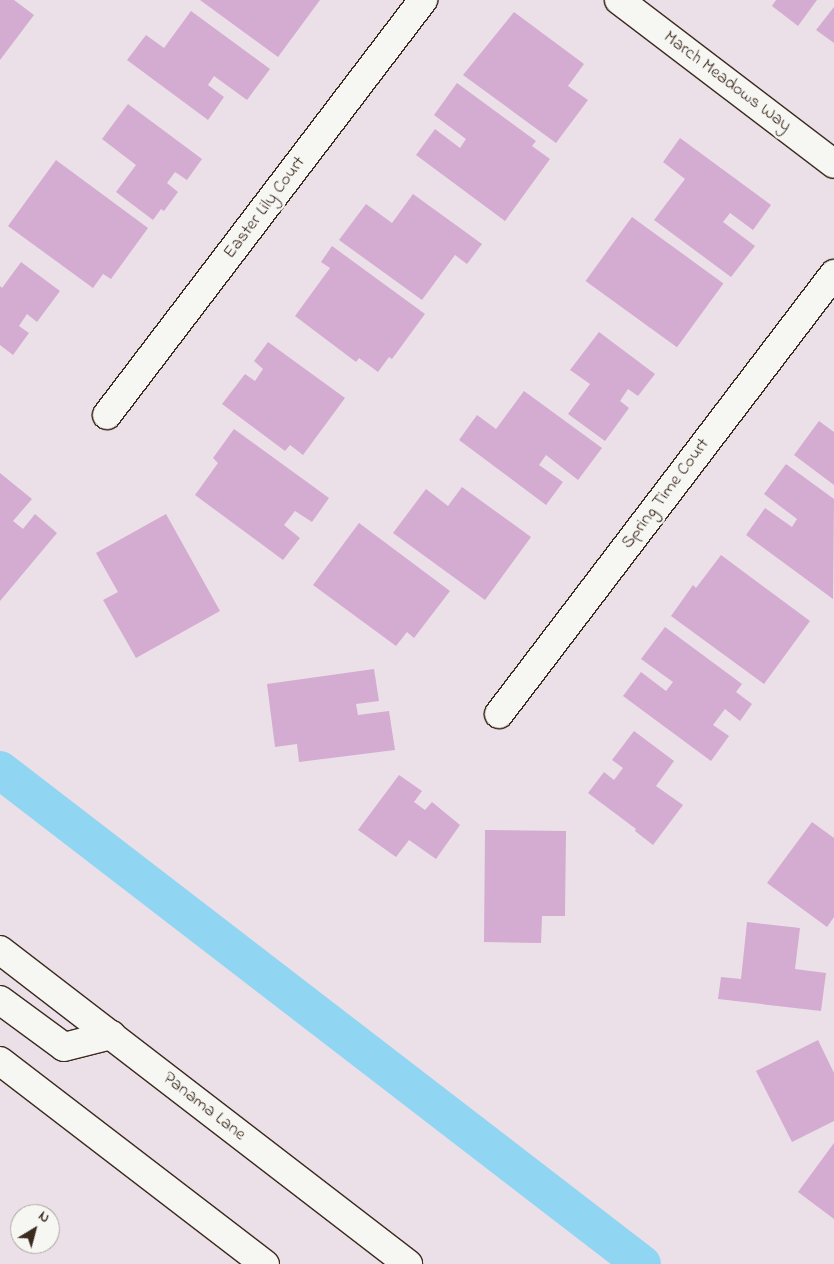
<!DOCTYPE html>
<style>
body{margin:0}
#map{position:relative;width:834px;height:1264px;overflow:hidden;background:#ece0e8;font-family:"Indie Flower",sans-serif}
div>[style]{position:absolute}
.canal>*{height:38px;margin:-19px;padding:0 19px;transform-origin:19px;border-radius:19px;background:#90d5f2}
.building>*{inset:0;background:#d4abd1;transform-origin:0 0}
.roads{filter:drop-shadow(1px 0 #3b2a1e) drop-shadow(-1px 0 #3b2a1e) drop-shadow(0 1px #3b2a1e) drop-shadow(0 -1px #3b2a1e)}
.minor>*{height:28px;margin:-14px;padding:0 14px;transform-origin:14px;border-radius:14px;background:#f6f6f2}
.secondary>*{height:28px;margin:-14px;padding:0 14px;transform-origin:14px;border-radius:14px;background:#f6f6f2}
span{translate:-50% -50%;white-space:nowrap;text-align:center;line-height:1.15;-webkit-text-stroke:5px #f6f6f2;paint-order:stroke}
.street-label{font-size:18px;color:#3b2a1e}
.north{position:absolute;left:10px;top:1204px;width:50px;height:50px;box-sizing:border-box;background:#f6f6f2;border:1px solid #aba49d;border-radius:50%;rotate:37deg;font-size:14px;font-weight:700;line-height:20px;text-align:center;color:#3b2a1e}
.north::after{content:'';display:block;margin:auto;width:18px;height:22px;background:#3b2a1e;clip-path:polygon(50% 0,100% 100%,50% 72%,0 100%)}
</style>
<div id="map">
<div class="canal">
<div style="left:0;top:770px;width:810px;rotate:37.58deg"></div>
</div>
<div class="building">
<div style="clip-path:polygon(0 0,14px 0,34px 15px,0 60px)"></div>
<div style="clip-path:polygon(200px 0,320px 0,278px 57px)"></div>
<div style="clip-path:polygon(776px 0,817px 0,798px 26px,772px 6px)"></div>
<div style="clip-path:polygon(834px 7px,834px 43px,816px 30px)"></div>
<div style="clip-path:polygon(191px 11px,270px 69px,247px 100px,214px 76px,208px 85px,224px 97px,208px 120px,127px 60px,146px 35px,164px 48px)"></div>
<div style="clip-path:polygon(514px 12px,584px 64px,568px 86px,588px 100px,556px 143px,463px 75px)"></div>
<div style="clip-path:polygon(457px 83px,536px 141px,532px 146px,550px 159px,505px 221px,416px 155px,435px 129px,460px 148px,466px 139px,434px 115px)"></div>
<div style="clip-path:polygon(128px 104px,202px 159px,187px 180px,175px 172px,167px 183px,178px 192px,164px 211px,161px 209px,153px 220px,116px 192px,136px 165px,102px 139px)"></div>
<div style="clip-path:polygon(680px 138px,771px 205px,753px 230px,730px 213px,723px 222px,755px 246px,731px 277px,654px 220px,685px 179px,663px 162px)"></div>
<div style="clip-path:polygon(56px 160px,148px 228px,111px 279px,103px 274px,93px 288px,8px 226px)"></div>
<div style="clip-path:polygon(413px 194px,482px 244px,467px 264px,455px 255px,422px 300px,339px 240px,366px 204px,392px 223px)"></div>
<div style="left:632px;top:217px;width:113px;height:79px;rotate:36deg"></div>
<div style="clip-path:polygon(332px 246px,425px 314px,392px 359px,389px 357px,378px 372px,359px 358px,356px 362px,295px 316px,330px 268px,321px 262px)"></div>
<div style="clip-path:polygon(21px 262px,60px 291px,37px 322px,27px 314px,19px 326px,29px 333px,13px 355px,0 345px,0 286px,2px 288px)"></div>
<div style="clip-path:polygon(599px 332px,655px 374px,638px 396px,628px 389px,620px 401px,629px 408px,605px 441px,568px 414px,590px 384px,570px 370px)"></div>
<div style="clip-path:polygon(268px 342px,345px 398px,303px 455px,290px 445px,285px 451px,222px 404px,245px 374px,255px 381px,263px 369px,254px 361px)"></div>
<div style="clip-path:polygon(524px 391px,602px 448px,578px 480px,546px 455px,539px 465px,563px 482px,546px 505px,459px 440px,477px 415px,496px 429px)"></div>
<div style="clip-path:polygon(819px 421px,834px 432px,834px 485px,794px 455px)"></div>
<div style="clip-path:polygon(234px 429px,329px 498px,312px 522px,295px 511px,284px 525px,300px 538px,283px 560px,195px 495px,218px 463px,213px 458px)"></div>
<div style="clip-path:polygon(786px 464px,834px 499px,833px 599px,746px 535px,765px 508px,792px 527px,797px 519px,764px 494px)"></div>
<div style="clip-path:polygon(0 473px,32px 499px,13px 521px,23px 529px,35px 514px,57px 533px,0 601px)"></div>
<div style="clip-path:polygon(462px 487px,531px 537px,485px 600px,393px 533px,426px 489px,448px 506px)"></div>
<div style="clip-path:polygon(166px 514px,220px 611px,136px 658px,103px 600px,118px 592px,96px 553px)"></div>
<div style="clip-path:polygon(359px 523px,450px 591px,414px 638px,407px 632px,396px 646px,313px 585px)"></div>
<div style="clip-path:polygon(721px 555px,810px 621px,764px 684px,671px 616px,693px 585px,696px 588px)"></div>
<div style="clip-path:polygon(665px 627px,742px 684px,736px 692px,752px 704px,740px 721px,725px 709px,713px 725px,729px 736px,711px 761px,623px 696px,641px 672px,666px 691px,673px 682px,641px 659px)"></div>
<div style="clip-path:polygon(374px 669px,379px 701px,356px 704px,358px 715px,389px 711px,395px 750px,299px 762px,297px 744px,275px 747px,267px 684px)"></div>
<div style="clip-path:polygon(634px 731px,674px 761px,656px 786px,683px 805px,653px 845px,635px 831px,636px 829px,588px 793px,604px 772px,614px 780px,623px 768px,612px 760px)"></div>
<div style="clip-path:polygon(399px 775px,422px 791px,414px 802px,425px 810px,432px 802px,460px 825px,436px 859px,409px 840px,396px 857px,358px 830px)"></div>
<div style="clip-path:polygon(812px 822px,834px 838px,834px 917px,827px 927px,767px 883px)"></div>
<div style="clip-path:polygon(485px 830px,566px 831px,565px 916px,542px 916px,541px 943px,484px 942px)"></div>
<div style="clip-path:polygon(747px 922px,800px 928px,795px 969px,826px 973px,821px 1011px,718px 999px,721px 977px,741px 979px)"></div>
<div style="clip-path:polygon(818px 1040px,834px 1073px,834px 1121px,792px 1142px,756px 1071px)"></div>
<div style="clip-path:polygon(834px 1143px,834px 1219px,798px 1192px)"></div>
</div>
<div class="roads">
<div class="minor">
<div style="left:619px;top:0;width:270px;rotate:37.3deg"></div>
<div style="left:107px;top:415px;width:522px;rotate:-52.71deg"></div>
<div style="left:499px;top:714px;width:553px;rotate:-52.72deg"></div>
</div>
<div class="secondary">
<div style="left:0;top:950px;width:515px;rotate:37.58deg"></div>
<div style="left:0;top:1000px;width:79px;rotate:36.3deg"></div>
<div style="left:64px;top:1047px;width:49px;rotate:-14.3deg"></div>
<div style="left:0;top:1061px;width:334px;rotate:37.5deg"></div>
</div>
</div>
<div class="street-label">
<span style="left:727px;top:82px;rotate:37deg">March Meadows Way</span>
<span style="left:265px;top:208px;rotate:-53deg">Easter Lily Court</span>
<span style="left:666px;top:494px;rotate:-53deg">Spring Time Court</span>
<span style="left:204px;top:1107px;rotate:38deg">Panama Lane</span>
</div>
<div class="north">N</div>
</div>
